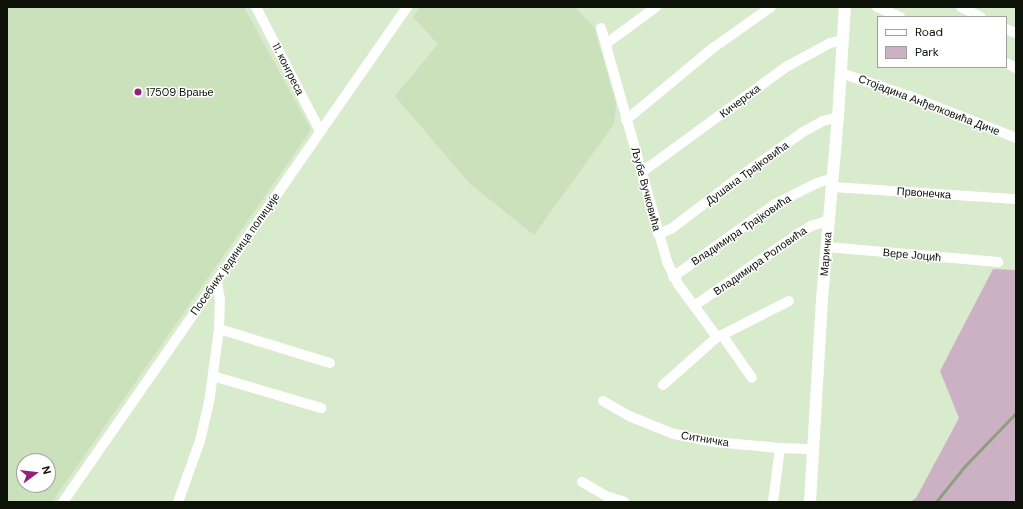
<!DOCTYPE html>
<meta charset="utf-8">
<style>
body{margin:0}
#map{position:relative;width:1023px;height:509px;overflow:hidden;background:#d8ebcc;font-family:"DM Sans",sans-serif}
div>[style]{position:absolute}
.built>*{inset:0;background:#cae1bc}
.green>*{inset:0;background:#ccb0c4}
.stream>*{height:2.5px;margin:-1.25px;padding:0 1.25px;transform-origin:1.25px;border-radius:1.25px;background:#8ba17d}
.minor>*{height:10px;margin:-5px;padding:0 5px;transform-origin:5px;border-radius:5px;background:#fff}
.tertiary>*{height:12px;margin:-6px;padding:0 6px;transform-origin:6px;border-radius:6px;background:#fff}
.dots>*{width:11px;height:11px;translate:-50% -50%;box-sizing:border-box;border:2px solid #fff;border-radius:50%}
span{translate:-50% -50%;white-space:nowrap;text-align:center;line-height:1.15;-webkit-text-stroke:3px #fff;paint-order:stroke}
.street-label{font-size:11px;color:#0c1208}
.poi-label{font-size:11px;color:#0c1208}
.left{translate:0 -50%;text-align:left}
.frame{position:absolute;inset:0;border:8px solid #0c1208;pointer-events:none}
.legend{position:absolute;left:877px;top:16px;width:130px;height:52px;box-sizing:border-box;background:#fff;border:1px solid #9ea09c;margin:0;padding:5px 7px;list-style:none;font-size:12px;color:#0c1208}
.legend li{display:flex;align-items:center;gap:8px;height:20px}
.legend b{width:20px;border:1px solid #9ea09c}
.north{position:absolute;left:16px;top:453px;width:40px;height:40px;box-sizing:border-box;background:#fff;border:1px solid #9ea09c;border-radius:50%;rotate:75deg;font-size:11px;font-weight:700;line-height:16px;text-align:center;color:#0c1208}
.north::after{content:'';display:block;margin:auto;width:14px;height:18px;background:#94207e;clip-path:polygon(50% 0,100% 100%,50% 72%,0 100%)}
</style>
<div id="map">
<div class="built">
<div style="clip-path:polygon(evenodd,7px 7px,244px 7px,311px 130px,52px 502px,7px 502px,7px 7px,24px 461px,48px 461px,48px 485px,24px 485px,24px 461px)"></div>
<div style="clip-path:polygon(420px 7px,577px 7px,576px 8px,594px 27px,616px 104px,614px 124px,534px 235px,469px 183px,395px 96px,438px 44px,413px 17px)"></div>
</div>
<div class="green">
<div style="clip-path:polygon(993px 269px,1016px 270px,1016px 502px,910px 502px,916px 498px,959px 418px,940px 371px)"></div>
</div>
<div class="stream">
<div style="left:936px;top:502px;width:45px;rotate:-51.3deg"></div>
<div style="left:964px;top:467px;width:75px;rotate:-46.1deg"></div>
</div>
<div class="minor">
<div style="left:256px;top:7px;width:140px;rotate:62.7deg"></div>
<div style="left:877px;top:7px;width:25px;rotate:23deg"></div>
<div style="left:961px;top:7px;width:22px;rotate:27deg"></div>
<div style="left:601px;top:28px;width:243px;rotate:74.2deg"></div>
<div style="left:667px;top:262px;width:25px;rotate:63deg"></div>
<div style="left:678px;top:284px;width:66px;rotate:53.7deg"></div>
<div style="left:717px;top:337px;width:5px;rotate:-22deg"></div>
<div style="left:722px;top:335px;width:52px;rotate:55.1deg"></div>
<div style="left:1006px;top:29px;width:11px;rotate:22deg"></div>
<div style="left:607px;top:43px;width:61px;rotate:-36.3deg"></div>
<div style="left:1006px;top:63px;width:11px;rotate:27deg"></div>
<div style="left:841px;top:73px;width:72px;rotate:18.7deg"></div>
<div style="left:909px;top:96px;width:115px;rotate:21.4deg"></div>
<div style="left:626px;top:120px;width:113px;rotate:-39.6deg"></div>
<div style="left:713px;top:48px;width:71px;rotate:-35.3deg"></div>
<div style="left:642px;top:172px;width:178px;rotate:-36.1deg"></div>
<div style="left:786px;top:67px;width:50px;rotate:-28.6deg"></div>
<div style="left:830px;top:43px;width:13px;rotate:-13deg"></div>
<div style="left:833px;top:187px;width:183px;rotate:3.8deg"></div>
<div style="left:658px;top:234px;width:14px;rotate:-21deg"></div>
<div style="left:671px;top:229px;width:84px;rotate:-37.3deg"></div>
<div style="left:738px;top:178px;width:80px;rotate:-35.3deg"></div>
<div style="left:803px;top:132px;width:23px;rotate:-29deg"></div>
<div style="left:823px;top:121px;width:16px;rotate:-15deg"></div>
<div style="left:827px;top:247px;width:172px;rotate:5deg"></div>
<div style="left:673px;top:277px;width:125px;rotate:-35.6deg"></div>
<div style="left:775px;top:204px;width:47px;rotate:-26.6deg"></div>
<div style="left:817px;top:183px;width:17px;rotate:-17deg"></div>
<div style="left:694px;top:306px;width:124px;rotate:-34.8deg"></div>
<div style="left:796px;top:235px;width:17px;rotate:-31deg"></div>
<div style="left:811px;top:226px;width:19px;rotate:-18deg"></div>
<div style="left:219px;top:329px;width:116px;rotate:17deg"></div>
<div style="left:722px;top:335px;width:75px;rotate:-26.9deg"></div>
<div style="left:213px;top:376px;width:113px;rotate:16.5deg"></div>
<div style="left:663px;top:385px;width:72px;rotate:-41.6deg"></div>
<div style="left:603px;top:401px;width:30px;rotate:30deg"></div>
<div style="left:629px;top:416px;width:48px;rotate:21.8deg"></div>
<div style="left:674px;top:434px;width:41px;rotate:11.3deg"></div>
<div style="left:714px;top:442px;width:66px;rotate:5.2deg"></div>
<div style="left:780px;top:448px;width:34px;rotate:2deg"></div>
<div style="left:582px;top:482px;width:28px;rotate:30deg"></div>
<div style="left:606px;top:496px;width:19px;rotate:18deg"></div>
<div style="left:63px;top:502px;width:603px;rotate:-55.2deg"></div>
<div style="left:178px;top:502px;width:65px;rotate:-70.2deg"></div>
<div style="left:200px;top:441px;width:39px;rotate:-77deg"></div>
<div style="left:209px;top:403px;width:75px;rotate:-82.3deg"></div>
<div style="left:219px;top:329px;width:29px;rotate:-88deg"></div>
<div style="left:220px;top:300px;width:19px;rotate:-99deg"></div>
<div style="left:773px;top:502px;width:54px;rotate:-82.6deg"></div>
</div>
<div class="tertiary">
<div style="left:810px;top:502px;width:203px;rotate:-86.6deg"></div>
<div style="left:822px;top:299px;width:183px;rotate:-85deg"></div>
<div style="left:838px;top:117px;width:110px;rotate:-86.4deg"></div>
</div>
<div class="dots">
<div style="left:138px;top:92px;background:#94207e"></div>
</div>
<div class="street-label">
<span style="left:288px;top:69px;rotate:63deg">11. конгреса</span>
<span style="left:740px;top:101px;rotate:-37deg">Кичерска</span>
<span style="left:929px;top:105px;rotate:21deg">Стојадина Анђелковића Диче</span>
<span style="left:747px;top:173px;rotate:-36deg">Душана Трајковића</span>
<span style="left:646px;top:189px;rotate:75deg">Љубе Вучковића</span>
<span style="left:924px;top:193px;rotate:4deg">Првонечка</span>
<span style="left:741px;top:230px;rotate:-34deg">Владимира Трајковића</span>
<span style="left:235px;top:254px;rotate:-55deg">Посебних јединица полиције</span>
<span style="left:826px;top:254px;rotate:-85deg">Маричка</span>
<span style="left:912px;top:255px;rotate:5deg">Вере Јоцић</span>
<span style="left:760px;top:261px;rotate:-35deg">Владимира Роловића</span>
<span style="left:705px;top:439px;rotate:9deg">Ситничка</span>
</div>
<div class="poi-label">
<span class="left" style="left:146px;top:92px">17509 Врање</span>
</div>
<div class="frame"></div>
<ul class="legend">
<li><b style="height:5px;background:#fff"></b>Road</li>
<li><b style="height:11px;background:#ccb0c4"></b>Park</li>
</ul>
<div class="north">N</div>
</div>
